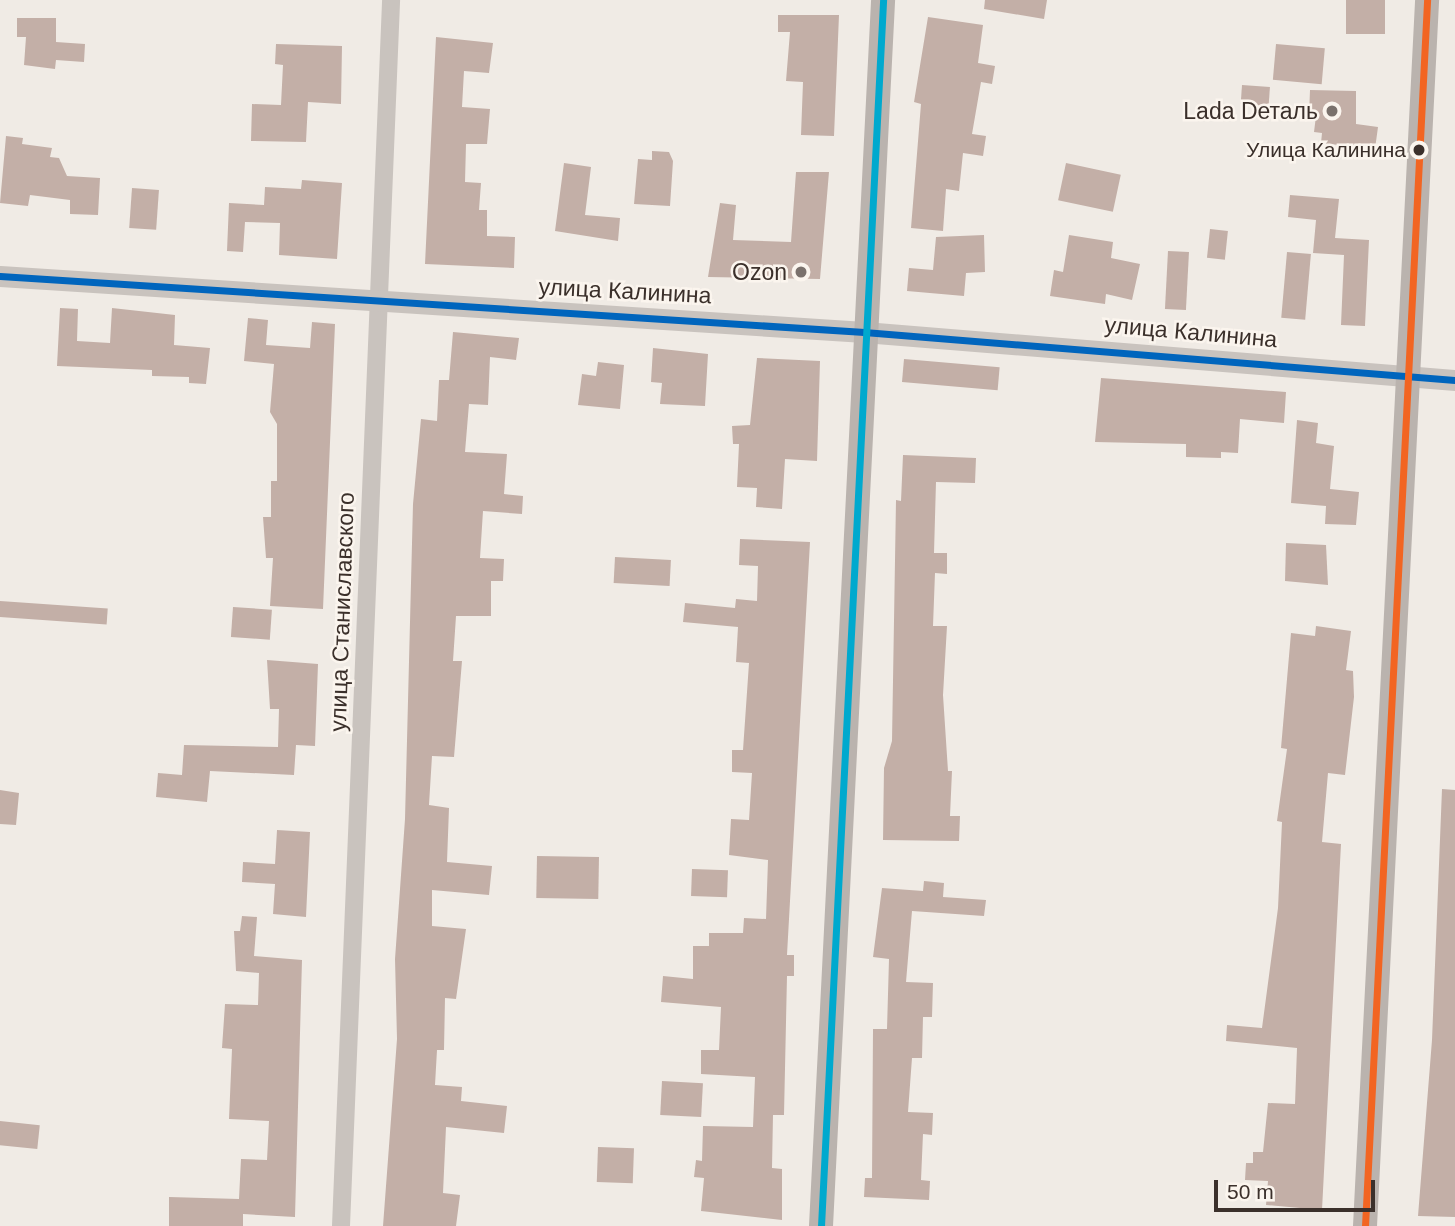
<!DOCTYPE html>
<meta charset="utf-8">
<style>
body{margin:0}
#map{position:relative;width:1455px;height:1226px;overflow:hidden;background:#f0ebe5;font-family:Arial,sans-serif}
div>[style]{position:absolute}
.building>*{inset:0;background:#c3afa7;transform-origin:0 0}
.minor>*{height:18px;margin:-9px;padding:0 9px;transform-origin:9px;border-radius:9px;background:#c9c3be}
.tertiary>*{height:21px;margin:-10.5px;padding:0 10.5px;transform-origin:10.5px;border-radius:10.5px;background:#c9c3be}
.secondary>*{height:24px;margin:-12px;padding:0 12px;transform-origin:12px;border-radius:12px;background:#bab3ae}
.bus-1>*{height:7px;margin:-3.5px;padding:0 3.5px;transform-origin:3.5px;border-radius:3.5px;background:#0065bd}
.bus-2>*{height:7px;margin:-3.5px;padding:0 3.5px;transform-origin:3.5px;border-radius:3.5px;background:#00a9ce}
.bus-3>*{height:7px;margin:-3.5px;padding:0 3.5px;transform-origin:3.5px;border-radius:3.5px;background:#f26522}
.dots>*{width:19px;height:19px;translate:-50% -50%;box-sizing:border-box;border:4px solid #fbf5ee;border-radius:50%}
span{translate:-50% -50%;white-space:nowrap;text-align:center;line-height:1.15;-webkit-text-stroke:5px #fbf5ee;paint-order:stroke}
.bus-label{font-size:21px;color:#3b302b}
.right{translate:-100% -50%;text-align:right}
.poi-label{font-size:23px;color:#3b302b}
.street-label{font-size:23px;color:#3b302b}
.scale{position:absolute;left:1214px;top:1180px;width:161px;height:32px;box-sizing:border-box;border:4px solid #3b302b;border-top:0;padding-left:9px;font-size:21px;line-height:24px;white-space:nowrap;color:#3b302b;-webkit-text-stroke:5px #fbf5ee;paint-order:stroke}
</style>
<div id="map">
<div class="building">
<div style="clip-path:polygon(985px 0,1047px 0,1044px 19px,984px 9px)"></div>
<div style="left:1346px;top:0;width:39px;height:34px"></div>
<div style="clip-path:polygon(778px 15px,839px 15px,834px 136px,801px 135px,803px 82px,786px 81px,790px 32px,778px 32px)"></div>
<div style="clip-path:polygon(928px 17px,983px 25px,978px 63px,995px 66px,992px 84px,981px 82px,972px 134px,986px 136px,983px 156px,963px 153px,959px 191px,946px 189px,943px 231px,911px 228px,921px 104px,914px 102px)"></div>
<div style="clip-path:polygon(17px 18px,56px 18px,56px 42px,85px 44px,84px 62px,56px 60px,55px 69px,24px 65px,26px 37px,17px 37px)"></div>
<div style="clip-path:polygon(436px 37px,493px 43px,489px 73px,464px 71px,462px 107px,490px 109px,487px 144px,466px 144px,465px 182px,481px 183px,479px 210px,487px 210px,487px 236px,515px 237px,514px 268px,425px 264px)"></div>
<div style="clip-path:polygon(276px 44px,342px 46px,341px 104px,308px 102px,306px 142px,251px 141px,252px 104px,281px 105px,283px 65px,275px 64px)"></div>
<div style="left:1276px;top:44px;width:49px;height:36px;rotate:5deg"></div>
<div style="left:1242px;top:85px;width:28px;height:19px;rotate:4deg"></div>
<div style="clip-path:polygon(1310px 90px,1356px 91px,1356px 124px,1378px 127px,1375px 149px,1321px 143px,1322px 133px,1314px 132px,1316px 116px,1309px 116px)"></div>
<div style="clip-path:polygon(6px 136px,23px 138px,22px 144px,52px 148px,50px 157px,59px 158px,67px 176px,100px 178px,98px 215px,70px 214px,70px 200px,30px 195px,28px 206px,0 203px)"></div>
<div style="clip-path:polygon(652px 151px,669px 152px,673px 161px,670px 206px,634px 204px,638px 159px,652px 160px)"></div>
<div style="clip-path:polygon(564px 163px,591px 167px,585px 215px,620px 218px,618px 241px,555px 231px)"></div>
<div style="left:1066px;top:163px;width:56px;height:38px;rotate:12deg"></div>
<div style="clip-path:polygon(796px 172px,829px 172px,820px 279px,708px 277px,720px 203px,736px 205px,733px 240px,791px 242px)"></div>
<div style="clip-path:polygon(302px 180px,342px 183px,337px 259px,279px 255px,280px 223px,245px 222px,243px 252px,227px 251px,229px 203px,264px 205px,265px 187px,301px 189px)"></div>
<div style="left:132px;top:188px;width:27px;height:40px;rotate:4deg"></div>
<div style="clip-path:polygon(1290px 195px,1339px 199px,1335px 238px,1369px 240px,1365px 326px,1341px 325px,1344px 255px,1313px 253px,1316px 220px,1288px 217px)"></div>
<div style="left:1210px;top:229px;width:18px;height:29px;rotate:6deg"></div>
<div style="clip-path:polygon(984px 235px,985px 272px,966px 273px,964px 296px,907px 291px,909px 268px,933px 270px,936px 237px)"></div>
<div style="clip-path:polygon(1069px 235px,1113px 242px,1111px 258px,1140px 264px,1132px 300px,1106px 294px,1105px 304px,1050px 296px,1054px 270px,1063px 272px)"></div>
<div style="left:1168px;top:251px;width:21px;height:58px;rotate:3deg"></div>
<div style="left:1287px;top:252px;width:24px;height:66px;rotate:5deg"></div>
<div style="clip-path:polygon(60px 308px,78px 309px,77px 341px,110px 343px,112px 308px,175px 315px,174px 345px,210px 348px,206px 384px,189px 383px,189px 377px,152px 376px,152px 370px,57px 366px)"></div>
<div style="clip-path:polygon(248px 318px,268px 320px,266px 345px,310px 348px,312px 322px,335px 324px,323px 609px,270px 606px,273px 558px,266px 558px,263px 517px,271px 517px,271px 481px,277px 481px,277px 424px,270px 412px,274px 364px,244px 361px)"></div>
<div style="clip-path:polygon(453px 332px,519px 338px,516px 360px,490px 357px,488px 405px,469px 404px,465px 452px,507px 454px,504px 494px,523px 496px,522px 514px,483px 511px,480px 558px,504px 559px,503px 581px,491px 581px,491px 616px,456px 616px,453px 661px,462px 661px,454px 757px,432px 756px,429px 805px,449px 808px,447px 862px,492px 866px,489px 895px,432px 890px,432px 926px,466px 929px,456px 999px,445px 998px,444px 1050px,437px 1050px,435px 1085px,462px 1087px,461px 1101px,507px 1106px,504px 1133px,446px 1127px,443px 1193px,460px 1195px,456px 1226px,383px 1226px,397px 1039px,395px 959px,405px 819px,413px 504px,421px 419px,437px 421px,439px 380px,449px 380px)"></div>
<div style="clip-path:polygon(653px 348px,708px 354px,705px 406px,660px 404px,662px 383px,651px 382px)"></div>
<div style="clip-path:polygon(757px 358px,820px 361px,817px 461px,785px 459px,782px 509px,756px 507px,757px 488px,737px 487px,739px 444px,733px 444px,732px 426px,750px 425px)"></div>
<div style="left:904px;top:359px;width:96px;height:23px;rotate:5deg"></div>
<div style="clip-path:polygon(598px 362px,624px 365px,620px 409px,578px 405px,582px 374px,596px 376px)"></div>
<div style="clip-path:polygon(1101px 378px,1286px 392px,1284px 423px,1240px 419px,1238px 453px,1221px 452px,1221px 458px,1186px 457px,1186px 444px,1095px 442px)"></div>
<div style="clip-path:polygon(1297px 420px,1318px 423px,1316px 443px,1334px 446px,1330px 489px,1359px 492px,1356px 525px,1325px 524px,1326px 506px,1291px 503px)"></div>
<div style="clip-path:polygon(903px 455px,976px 458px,975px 483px,936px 482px,934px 553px,947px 553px,947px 574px,935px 573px,933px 626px,947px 626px,943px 695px,948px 771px,952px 771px,950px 816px,960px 816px,959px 841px,883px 840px,884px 768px,892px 741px,896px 500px,901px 501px)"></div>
<div style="clip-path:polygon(740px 539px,810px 542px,787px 955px,794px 955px,794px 976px,787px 976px,784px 1115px,773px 1115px,772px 1168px,782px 1169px,782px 1220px,701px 1211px,704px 1178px,694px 1177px,696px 1160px,702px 1161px,703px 1126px,753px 1127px,755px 1077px,701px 1074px,701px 1050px,719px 1050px,721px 1007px,661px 1002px,663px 976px,693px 979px,693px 946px,709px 946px,709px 933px,743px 933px,744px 918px,766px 919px,768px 860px,729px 855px,731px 819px,749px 820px,752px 773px,732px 772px,732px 750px,743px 750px,749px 663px,736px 662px,738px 627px,683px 622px,685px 603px,735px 608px,736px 599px,757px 601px,758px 566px,739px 565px)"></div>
<div style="clip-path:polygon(1286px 543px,1326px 545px,1328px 585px,1285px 581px)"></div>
<div style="left:615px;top:557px;width:56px;height:26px;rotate:3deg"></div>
<div style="left:0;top:601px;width:108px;height:16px;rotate:4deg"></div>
<div style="left:233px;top:607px;width:39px;height:30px;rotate:4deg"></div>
<div style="clip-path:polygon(1316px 626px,1351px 631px,1346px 670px,1353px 671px,1354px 697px,1345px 775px,1328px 773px,1322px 842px,1341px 844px,1322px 1210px,1266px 1205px,1268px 1181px,1245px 1180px,1246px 1163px,1253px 1163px,1253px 1152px,1263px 1152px,1268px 1103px,1295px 1104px,1297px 1048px,1226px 1041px,1227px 1025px,1262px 1028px,1278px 908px,1282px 822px,1277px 821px,1287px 749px,1281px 748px,1291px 633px,1315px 636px)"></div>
<div style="clip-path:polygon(267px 660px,318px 664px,315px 746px,296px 745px,294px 775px,210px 771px,207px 802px,156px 797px,158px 773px,182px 775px,184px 745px,278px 747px,279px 709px,270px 709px)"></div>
<div style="clip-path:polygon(1442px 789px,1455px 790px,1455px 1217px,1418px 1216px,1432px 1040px)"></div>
<div style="clip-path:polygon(0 790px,19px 793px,16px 825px,0 824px)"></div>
<div style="clip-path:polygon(277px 830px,310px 832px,306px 917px,273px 914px,275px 884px,242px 882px,243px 862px,275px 864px)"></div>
<div style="left:537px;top:856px;width:62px;height:42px;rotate:1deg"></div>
<div style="left:692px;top:869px;width:36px;height:27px;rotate:2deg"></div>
<div style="clip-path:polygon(924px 881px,944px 883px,943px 897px,986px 900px,984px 916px,912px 911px,906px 982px,933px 983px,932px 1017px,923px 1017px,922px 1058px,912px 1058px,908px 1112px,933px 1113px,932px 1135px,923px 1134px,921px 1180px,930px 1181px,929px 1200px,864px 1197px,865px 1178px,872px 1178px,873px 1029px,887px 1029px,889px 959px,873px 957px,882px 888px,923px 891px)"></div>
<div style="clip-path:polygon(242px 916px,257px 917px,254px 956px,302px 960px,295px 1217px,243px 1214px,243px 1226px,169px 1226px,169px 1197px,239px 1199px,241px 1159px,267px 1160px,269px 1121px,229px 1119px,232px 1049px,222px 1048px,225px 1004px,258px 1005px,259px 973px,236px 971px,234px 931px,240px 931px)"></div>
<div style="left:662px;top:1081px;width:41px;height:34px;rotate:3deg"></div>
<div style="left:0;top:1121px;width:40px;height:24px;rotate:6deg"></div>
<div style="left:598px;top:1147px;width:36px;height:35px;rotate:2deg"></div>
</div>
<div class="minor">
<div style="left:341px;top:1226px;width:1227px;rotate:-87.66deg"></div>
</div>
<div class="tertiary">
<div style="left:0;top:276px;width:866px;rotate:3.71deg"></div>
<div style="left:864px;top:332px;width:593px;rotate:4.64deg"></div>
</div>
<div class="secondary">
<div style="left:821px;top:1226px;width:1228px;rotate:-87.1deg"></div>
<div style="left:1365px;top:1226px;width:1228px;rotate:-87.1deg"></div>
</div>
<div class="bus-1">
<div style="left:0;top:276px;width:866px;rotate:3.71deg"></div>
<div style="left:864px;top:332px;width:593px;rotate:4.64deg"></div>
</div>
<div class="bus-2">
<div style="left:821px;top:1226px;width:1228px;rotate:-87.1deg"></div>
</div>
<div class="bus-3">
<div style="left:1365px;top:1226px;width:1228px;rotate:-87.1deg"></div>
</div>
<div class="dots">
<div style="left:1332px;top:111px;background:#7a716c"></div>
<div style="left:1419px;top:150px;background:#3b302b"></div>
<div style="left:801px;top:272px;background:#7a716c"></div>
</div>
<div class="bus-label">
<span class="right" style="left:1406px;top:150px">Улица Калинина</span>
</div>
<div class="poi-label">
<span class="right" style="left:1318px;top:111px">Lada Dеталь</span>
<span class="right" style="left:787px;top:272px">Ozon</span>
</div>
<div class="street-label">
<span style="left:625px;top:291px;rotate:3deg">улица Калинина</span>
<span style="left:1191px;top:332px;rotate:5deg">улица Калинина</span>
<span style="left:342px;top:612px;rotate:-88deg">улица Станиславского</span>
</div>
<div class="scale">50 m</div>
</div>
